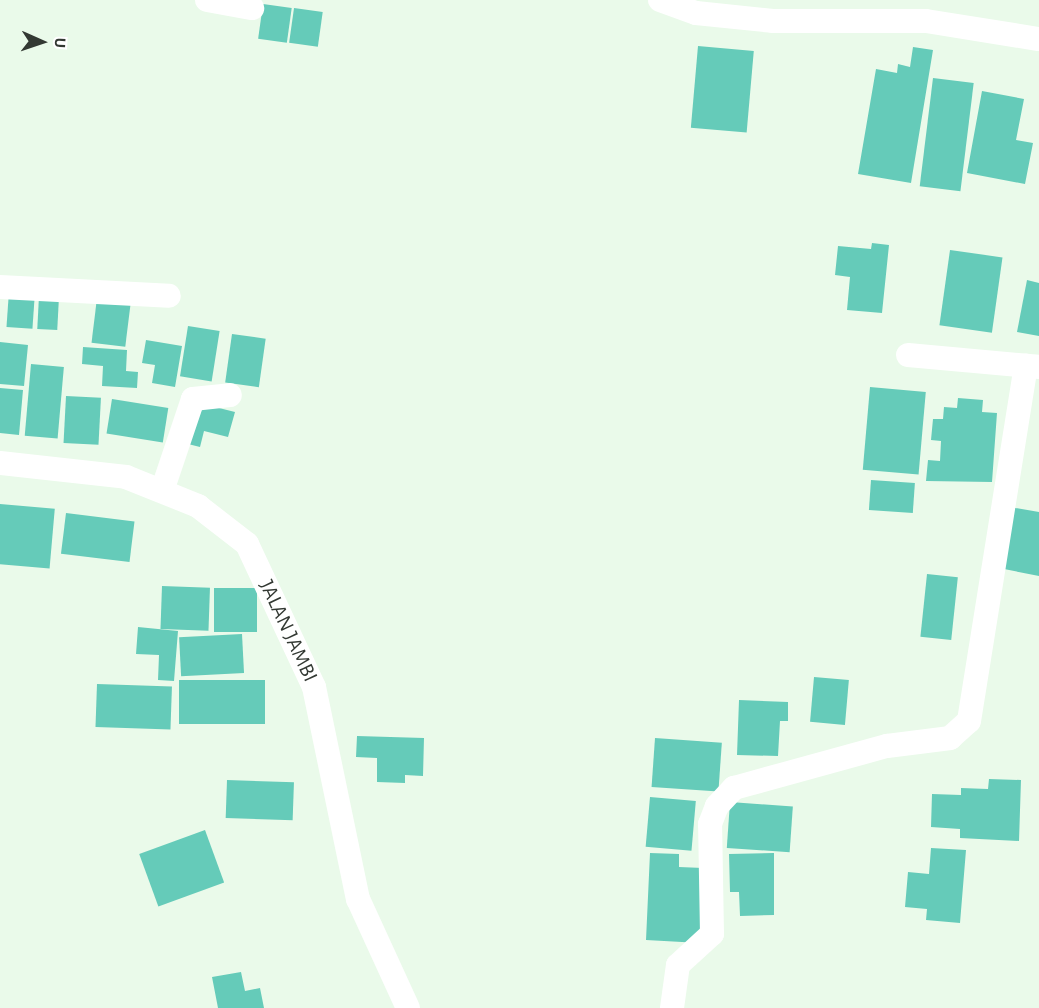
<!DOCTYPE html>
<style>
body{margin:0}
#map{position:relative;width:1039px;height:1008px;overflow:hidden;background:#eafaea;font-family:"Alegreya Sans",sans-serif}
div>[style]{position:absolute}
.building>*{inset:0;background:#65cbb9;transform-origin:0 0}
.street>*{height:24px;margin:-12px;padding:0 12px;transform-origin:12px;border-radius:12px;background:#fff}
span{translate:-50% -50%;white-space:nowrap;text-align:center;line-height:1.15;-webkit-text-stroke:4.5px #fff;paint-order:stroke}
.street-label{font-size:21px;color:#333933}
.north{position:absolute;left:12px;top:12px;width:60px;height:60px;-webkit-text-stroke:4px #fff;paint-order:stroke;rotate:93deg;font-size:16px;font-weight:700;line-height:24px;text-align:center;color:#333933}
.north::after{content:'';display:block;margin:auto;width:21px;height:27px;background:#333933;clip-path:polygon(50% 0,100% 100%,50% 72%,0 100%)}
</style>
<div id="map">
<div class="building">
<div style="left:263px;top:4px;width:29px;height:35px;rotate:8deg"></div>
<div style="left:294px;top:8px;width:29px;height:35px;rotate:8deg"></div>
<div style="left:698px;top:46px;width:56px;height:82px;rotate:5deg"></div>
<div style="clip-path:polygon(913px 47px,933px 50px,911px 183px,858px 174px,876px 69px,897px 73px,898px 64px,910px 67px)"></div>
<div style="left:933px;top:78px;width:41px;height:109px;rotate:7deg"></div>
<div style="clip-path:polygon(982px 91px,1024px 99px,1016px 140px,1033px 143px,1025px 184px,967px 173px)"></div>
<div style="clip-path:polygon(872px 243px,889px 245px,882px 313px,847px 310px,850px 277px,835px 275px,838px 246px,871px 249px)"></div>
<div style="left:950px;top:250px;width:53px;height:76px;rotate:8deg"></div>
<div style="clip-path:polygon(1027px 280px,1039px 283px,1039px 336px,1017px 332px)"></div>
<div style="left:9px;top:291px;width:26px;height:36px;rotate:4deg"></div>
<div style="left:39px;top:296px;width:20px;height:33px;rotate:3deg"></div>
<div style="left:97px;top:298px;width:34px;height:45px;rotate:7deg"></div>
<div style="left:188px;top:326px;width:32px;height:51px;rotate:9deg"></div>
<div style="left:232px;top:334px;width:34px;height:49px;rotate:8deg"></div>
<div style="clip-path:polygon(146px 340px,182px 346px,175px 387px,152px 383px,155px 365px,142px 363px)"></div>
<div style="clip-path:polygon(0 342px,28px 345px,24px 386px,0 384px)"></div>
<div style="clip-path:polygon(83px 347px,127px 350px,126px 371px,138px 372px,137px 388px,102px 386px,103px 366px,82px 364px)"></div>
<div style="left:31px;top:364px;width:33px;height:72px;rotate:5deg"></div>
<div style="left:870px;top:387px;width:56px;height:83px;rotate:5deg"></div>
<div style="clip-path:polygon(0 388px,23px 390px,19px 435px,0 433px)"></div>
<div style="left:66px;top:396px;width:35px;height:47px;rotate:3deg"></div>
<div style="clip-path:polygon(958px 398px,983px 400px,982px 412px,997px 413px,992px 482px,926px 481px,928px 460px,940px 461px,941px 441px,931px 440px,933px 419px,943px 419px,944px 407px,957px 408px)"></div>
<div style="left:112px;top:399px;width:57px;height:35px;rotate:9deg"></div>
<div style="clip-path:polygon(195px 402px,235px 412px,228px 437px,204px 431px,200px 447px,184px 443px)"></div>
<div style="left:871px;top:480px;width:44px;height:30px;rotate:4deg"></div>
<div style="left:0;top:504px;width:55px;height:60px;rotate:5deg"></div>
<div style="clip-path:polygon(1010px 507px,1039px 512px,1039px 576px,999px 568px)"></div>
<div style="left:66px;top:513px;width:69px;height:41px;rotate:7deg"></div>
<div style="left:927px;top:574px;width:31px;height:63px;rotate:6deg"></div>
<div style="left:162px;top:586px;width:48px;height:43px;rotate:2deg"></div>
<div style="left:214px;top:588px;width:43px;height:44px"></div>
<div style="clip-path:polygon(138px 627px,178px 631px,174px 681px,158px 680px,159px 655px,136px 654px)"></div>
<div style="left:242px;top:634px;width:39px;height:63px;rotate:87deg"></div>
<div style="left:814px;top:677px;width:35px;height:45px;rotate:5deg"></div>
<div style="left:265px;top:680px;width:44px;height:86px;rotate:90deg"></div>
<div style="left:97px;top:684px;width:75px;height:43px;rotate:2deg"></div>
<div style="clip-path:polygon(739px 700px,788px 702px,788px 721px,780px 721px,778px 756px,737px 755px)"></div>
<div style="clip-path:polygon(357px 736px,424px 738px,423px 776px,405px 775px,405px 783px,377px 782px,377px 758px,356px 757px)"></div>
<div style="left:655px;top:738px;width:67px;height:49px;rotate:4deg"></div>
<div style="clip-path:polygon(989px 779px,1021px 780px,1019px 841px,960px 838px,960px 829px,931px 827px,932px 794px,961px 795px,961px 788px,988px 789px)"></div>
<div style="left:227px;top:780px;width:67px;height:38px;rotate:2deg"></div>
<div style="left:650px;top:797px;width:46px;height:50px;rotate:5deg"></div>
<div style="left:730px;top:802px;width:63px;height:46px;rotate:4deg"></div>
<div style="left:205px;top:830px;width:56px;height:70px;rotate:70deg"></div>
<div style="clip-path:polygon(931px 848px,966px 850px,960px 923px,926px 920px,927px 909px,905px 907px,908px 872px,929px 874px)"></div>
<div style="clip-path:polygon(650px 853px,679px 854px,679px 867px,703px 868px,700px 943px,646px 940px)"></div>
<div style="clip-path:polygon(774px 853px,774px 915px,740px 916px,739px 892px,730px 892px,729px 854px)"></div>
<div style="clip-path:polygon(241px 972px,245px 991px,260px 988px,264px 1008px,218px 1008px,212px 977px)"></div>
</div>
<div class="street">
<div style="left:207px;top:0;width:46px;rotate:10.1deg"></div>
<div style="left:660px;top:0;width:38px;rotate:20deg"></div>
<div style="left:696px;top:13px;width:77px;rotate:5.9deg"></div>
<div style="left:773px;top:21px;width:153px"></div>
<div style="left:926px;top:21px;width:114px;rotate:9.1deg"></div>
<div style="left:0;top:287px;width:169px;rotate:3deg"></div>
<div style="left:908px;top:355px;width:132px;rotate:5.2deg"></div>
<div style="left:0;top:463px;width:127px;rotate:6.3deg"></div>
<div style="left:126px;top:477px;width:78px;rotate:21.9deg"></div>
<div style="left:198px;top:506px;width:62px;rotate:37.8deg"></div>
<div style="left:247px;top:544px;width:158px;rotate:64.9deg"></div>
<div style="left:314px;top:687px;width:217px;rotate:78.3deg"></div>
<div style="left:358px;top:899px;width:120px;rotate:65.4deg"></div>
<div style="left:162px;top:491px;width:97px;rotate:-71.4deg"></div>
<div style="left:193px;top:399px;width:37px;rotate:-6deg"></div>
<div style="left:672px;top:1008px;width:43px;rotate:-82.1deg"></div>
<div style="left:678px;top:965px;width:46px;rotate:-42.4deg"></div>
<div style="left:712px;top:934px;width:110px;rotate:-91deg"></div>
<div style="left:710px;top:824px;width:19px;rotate:-69deg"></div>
<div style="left:717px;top:806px;width:25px;rotate:-47deg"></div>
<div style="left:734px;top:788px;width:159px;rotate:-15.4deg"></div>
<div style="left:887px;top:746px;width:64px;rotate:-7.2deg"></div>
<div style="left:950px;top:738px;width:25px;rotate:-42deg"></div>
<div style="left:969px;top:721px;width:360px;rotate:-80.9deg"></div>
</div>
<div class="street-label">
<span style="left:288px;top:631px;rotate:65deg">JALAN JAMBI</span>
</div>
<div class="north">U</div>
</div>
